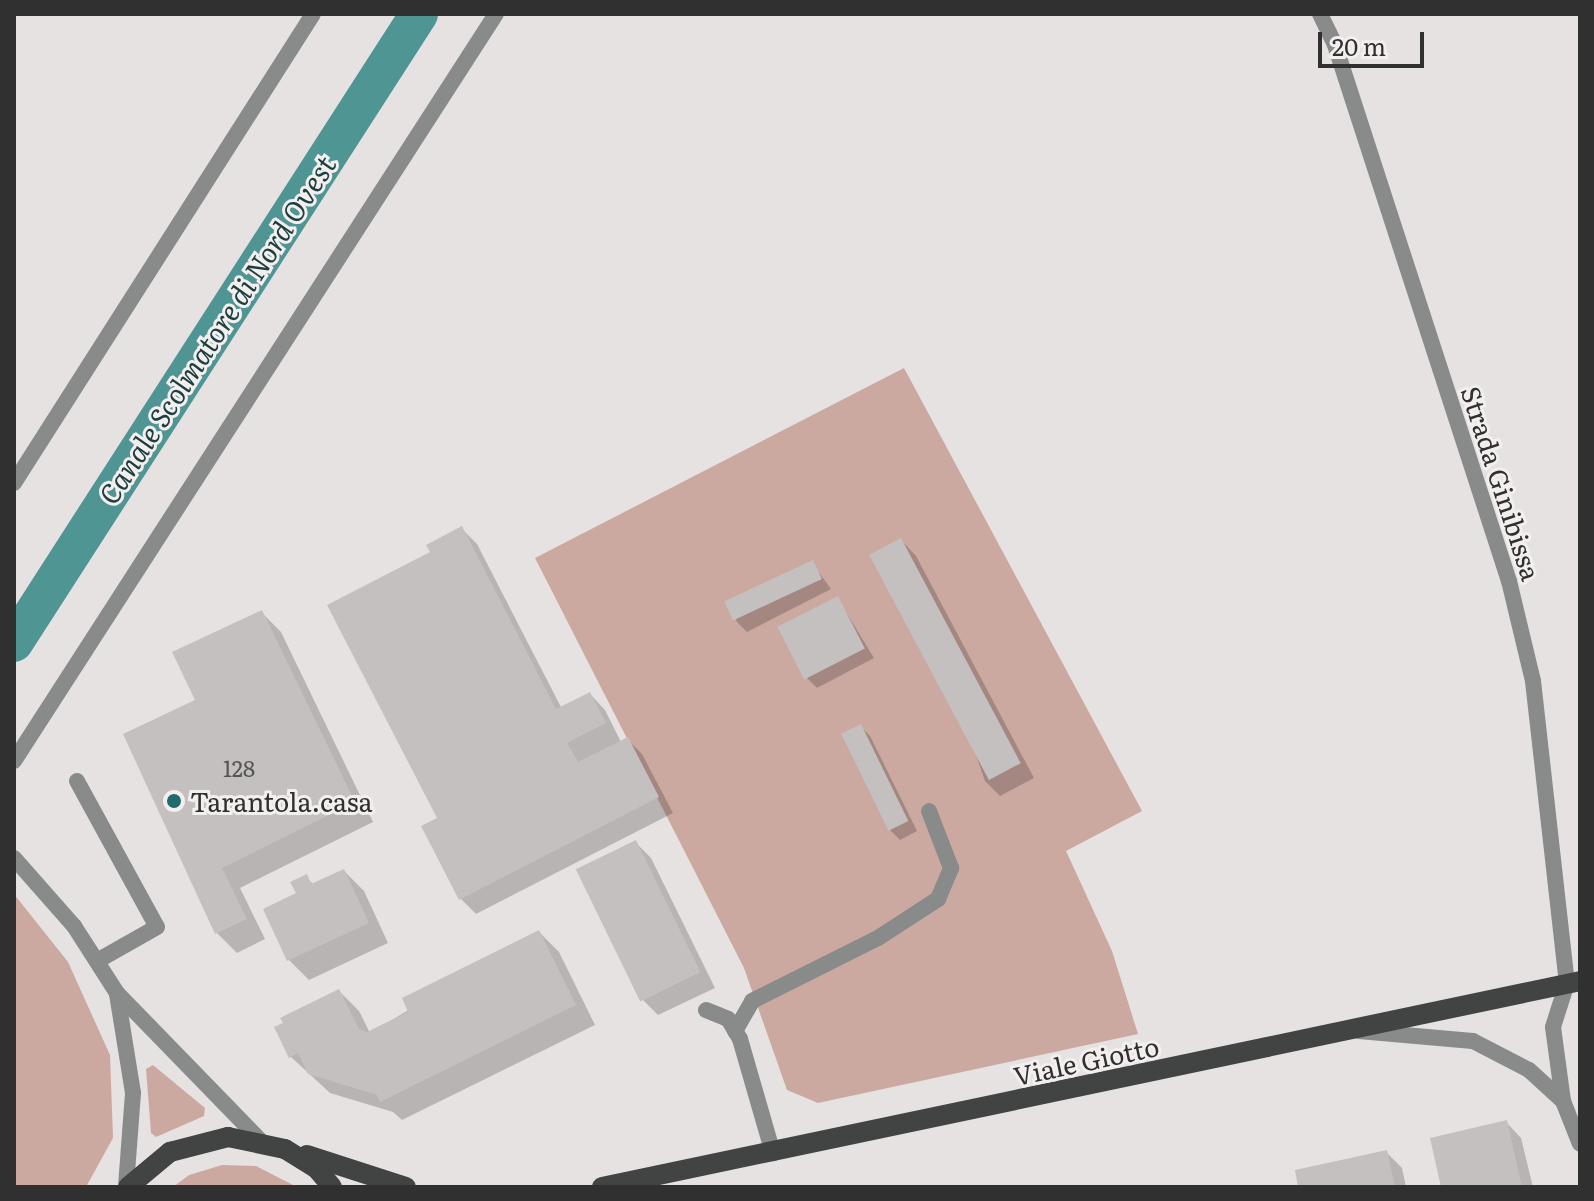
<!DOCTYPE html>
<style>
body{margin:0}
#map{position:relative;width:1594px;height:1201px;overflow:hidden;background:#e6e2e1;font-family:Literata,serif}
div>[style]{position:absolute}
.green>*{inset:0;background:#cca9a0}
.shadow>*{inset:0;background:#0003}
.canal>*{height:38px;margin:-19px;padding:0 19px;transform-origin:19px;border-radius:19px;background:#4f9594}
.building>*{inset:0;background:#c4c0c0;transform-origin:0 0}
.service>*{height:16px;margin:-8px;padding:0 8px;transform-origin:8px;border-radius:8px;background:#898a8a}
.minor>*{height:16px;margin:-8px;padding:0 8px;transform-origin:8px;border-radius:8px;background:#898a8a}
.tertiary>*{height:16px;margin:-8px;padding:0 8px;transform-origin:8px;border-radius:8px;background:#898a8a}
.primary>*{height:20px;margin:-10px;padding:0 10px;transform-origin:10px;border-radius:10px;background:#414443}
.dots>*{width:22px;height:22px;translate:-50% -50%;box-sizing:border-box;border:4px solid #f3efee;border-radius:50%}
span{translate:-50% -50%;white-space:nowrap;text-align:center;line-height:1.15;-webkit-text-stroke:6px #f3efee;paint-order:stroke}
.number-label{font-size:22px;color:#565454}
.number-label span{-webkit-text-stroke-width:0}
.street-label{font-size:26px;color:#313030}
.poi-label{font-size:26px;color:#313030}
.left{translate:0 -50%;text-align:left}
.water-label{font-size:28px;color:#1c3e3e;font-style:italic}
.frame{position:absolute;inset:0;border:16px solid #313030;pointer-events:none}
.scale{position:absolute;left:1318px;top:32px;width:106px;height:36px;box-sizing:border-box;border:4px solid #313030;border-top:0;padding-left:10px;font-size:24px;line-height:28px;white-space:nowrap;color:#313030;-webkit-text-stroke:6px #f3efee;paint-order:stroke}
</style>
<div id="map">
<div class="green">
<div style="clip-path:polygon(904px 368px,1142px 811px,1066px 851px,1112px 951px,1138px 1034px,818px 1103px,787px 1090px,744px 968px,535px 558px)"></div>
<div style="clip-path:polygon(14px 894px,68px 962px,110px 1055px,113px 1138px,86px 1187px,14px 1187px)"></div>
<div style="clip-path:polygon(153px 1065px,205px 1108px,204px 1116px,156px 1137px,151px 1133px,146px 1069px)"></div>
<div style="clip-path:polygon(222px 1165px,256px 1166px,297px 1187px,173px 1187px,189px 1175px)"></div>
</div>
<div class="shadow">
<div style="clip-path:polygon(462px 529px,477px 544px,562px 709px,590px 694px,605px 710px,621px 742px,627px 739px,642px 754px,673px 813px,476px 914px,460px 898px,440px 819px,432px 553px)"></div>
<div style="clip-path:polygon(901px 540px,916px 556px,1034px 778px,1000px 796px,985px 781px)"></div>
<div style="clip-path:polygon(812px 563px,831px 589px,747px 632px,737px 622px,728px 606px)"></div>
<div style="clip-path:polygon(838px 599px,874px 658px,817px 688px,807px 678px)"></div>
<div style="clip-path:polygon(261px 612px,281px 632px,373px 822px,240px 888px,265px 939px,237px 953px,217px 933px,198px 701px)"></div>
<div style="clip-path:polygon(860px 726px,870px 736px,917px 831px,900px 840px,890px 830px)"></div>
<div style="clip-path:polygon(636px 843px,651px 858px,715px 988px,658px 1015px,643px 1000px,579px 870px)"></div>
<div style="clip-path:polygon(344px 871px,364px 891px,388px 943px,309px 980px,289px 960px,298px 894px,306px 877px,314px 885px)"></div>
<div style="clip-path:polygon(539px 932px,559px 952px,595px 1025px,402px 1120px,393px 1112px,330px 1093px,290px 1056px,339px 991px,359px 1011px,370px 1033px)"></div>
<div style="clip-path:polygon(1506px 1122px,1521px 1138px,1533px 1187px,1443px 1187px)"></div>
<div style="clip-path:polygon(1387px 1153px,1402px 1168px,1406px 1187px,1300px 1187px)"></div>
</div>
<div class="canal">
<div style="left:14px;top:643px;width:748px;rotate:-57.22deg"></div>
</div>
<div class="building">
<div style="clip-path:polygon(462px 526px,556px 709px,590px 692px,606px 723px,567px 743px,578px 762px,628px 737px,659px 797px,459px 900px,421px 826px,437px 818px,327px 605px,430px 552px,426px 545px)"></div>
<div style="left:901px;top:538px;width:255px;height:36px;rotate:62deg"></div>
<div style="left:813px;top:560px;width:21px;height:98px;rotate:65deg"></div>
<div style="left:838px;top:596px;width:59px;height:68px;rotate:63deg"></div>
<div style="clip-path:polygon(262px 610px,355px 802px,222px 868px,247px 919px,215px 934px,123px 734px,195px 700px,172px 652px)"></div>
<div style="left:861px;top:724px;width:108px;height:22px;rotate:64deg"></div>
<div style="left:636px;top:840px;width:147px;height:67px;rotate:64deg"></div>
<div style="clip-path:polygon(344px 869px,369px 923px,287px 961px,263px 909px,296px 893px,290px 882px,307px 874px,311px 884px)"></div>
<div style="clip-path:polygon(539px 930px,576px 1005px,380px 1102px,377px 1095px,308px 1074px,298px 1053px,289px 1058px,274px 1027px,283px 1023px,280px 1018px,339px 989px,359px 1029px,367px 1032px,408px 1012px,402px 998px)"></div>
<div style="clip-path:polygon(1507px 1120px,1522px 1187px,1441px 1187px,1430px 1138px)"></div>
<div style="clip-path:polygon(1387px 1150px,1395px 1187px,1298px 1187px,1295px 1170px)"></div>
</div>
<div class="service">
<div style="left:14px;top:483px;width:556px;rotate:-57.48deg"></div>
<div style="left:14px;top:761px;width:889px;rotate:-57.17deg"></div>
<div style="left:735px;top:1031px;width:34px;rotate:-60deg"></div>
<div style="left:752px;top:1001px;width:141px;rotate:-26.6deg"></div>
<div style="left:878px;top:938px;width:72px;rotate:-33deg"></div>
<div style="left:938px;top:899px;width:34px;rotate:-67deg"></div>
<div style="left:951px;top:868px;width:61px;rotate:-111.1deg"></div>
</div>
<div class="minor">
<div style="left:1320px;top:14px;width:34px;rotate:64deg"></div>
<div style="left:1335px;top:45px;width:564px;rotate:72.02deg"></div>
<div style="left:1509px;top:581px;width:103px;rotate:76.5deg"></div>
<div style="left:1533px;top:681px;width:304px;rotate:83.6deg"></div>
<div style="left:1567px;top:983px;width:46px;rotate:107.7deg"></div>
<div style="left:1553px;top:1027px;width:75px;rotate:82.3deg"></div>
<div style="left:1563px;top:1101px;width:46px;rotate:68.4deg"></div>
<div style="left:77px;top:781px;width:166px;rotate:61.3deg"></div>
<div style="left:157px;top:927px;width:69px;rotate:150.5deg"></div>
<div style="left:706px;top:1010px;width:24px;rotate:22deg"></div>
<div style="left:728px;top:1019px;width:23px;rotate:59deg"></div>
<div style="left:740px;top:1039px;width:119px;rotate:73.9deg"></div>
<div style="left:1359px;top:1031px;width:114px;rotate:5deg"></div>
<div style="left:1473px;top:1041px;width:63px;rotate:27.4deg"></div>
<div style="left:1529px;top:1070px;width:46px;rotate:42.4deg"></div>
</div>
<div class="tertiary">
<div style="left:14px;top:858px;width:91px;rotate:48.6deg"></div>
<div style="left:74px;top:926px;width:80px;rotate:57.3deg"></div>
<div style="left:117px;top:993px;width:205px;rotate:45.8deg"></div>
<div style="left:117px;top:994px;width:100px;rotate:80.8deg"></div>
<div style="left:133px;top:1093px;width:94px;rotate:94.3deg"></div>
</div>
<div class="primary">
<div style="left:307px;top:1155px;width:104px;rotate:17.9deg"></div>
<div style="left:128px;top:1187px;width:55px;rotate:-39.8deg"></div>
<div style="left:170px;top:1152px;width:60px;rotate:-14.5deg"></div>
<div style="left:228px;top:1137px;width:58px;rotate:11.9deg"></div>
<div style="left:285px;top:1149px;width:38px;rotate:32deg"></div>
<div style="left:317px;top:1169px;width:23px;rotate:50deg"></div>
<div style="left:602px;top:1187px;width:999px;rotate:-11.89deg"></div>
</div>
<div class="dots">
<div style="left:174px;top:801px;background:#206c6b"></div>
</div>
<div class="number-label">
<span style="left:239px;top:768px">128</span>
</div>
<div class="street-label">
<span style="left:1502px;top:483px;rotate:72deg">Strada Ginibissa</span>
<span style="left:1086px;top:1060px;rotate:-12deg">Viale Giotto</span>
</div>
<div class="poi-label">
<span class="left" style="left:190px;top:801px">Tarantola.casa</span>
</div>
<div class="water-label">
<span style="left:216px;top:329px;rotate:-57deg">Canale Scolmatore di Nord Ovest</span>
</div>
<div class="frame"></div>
<div class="scale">20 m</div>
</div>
